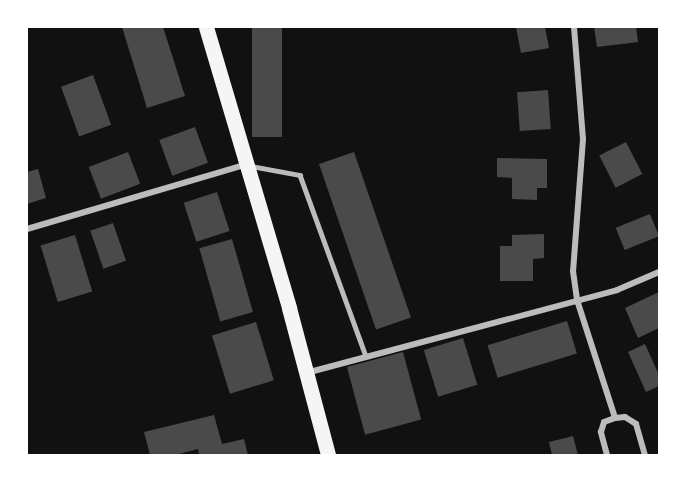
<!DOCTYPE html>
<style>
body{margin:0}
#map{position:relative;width:686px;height:482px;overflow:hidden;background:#111;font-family:Figtree,sans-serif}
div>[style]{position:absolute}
.building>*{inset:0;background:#4a4a4a;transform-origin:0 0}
.service>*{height:4.5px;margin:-2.25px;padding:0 2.25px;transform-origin:2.25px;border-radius:2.25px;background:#bcbcbc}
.minor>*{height:6px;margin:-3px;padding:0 3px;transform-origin:3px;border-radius:3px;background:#bcbcbc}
.primary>*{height:15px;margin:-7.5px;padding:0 7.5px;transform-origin:7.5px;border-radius:7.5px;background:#f5f5f5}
span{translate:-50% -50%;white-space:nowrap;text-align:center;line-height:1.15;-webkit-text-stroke:6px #fff;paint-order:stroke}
.frame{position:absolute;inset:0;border:28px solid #fff;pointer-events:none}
</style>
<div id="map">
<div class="building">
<div style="clip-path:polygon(122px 27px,163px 27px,185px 96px,147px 108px)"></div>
<div style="left:252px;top:27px;width:30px;height:110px"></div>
<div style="clip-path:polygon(516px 27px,545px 27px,549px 48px,521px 53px)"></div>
<div style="clip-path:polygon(594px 27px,636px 27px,638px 42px,597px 47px)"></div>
<div style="left:93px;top:75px;width:53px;height:34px;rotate:70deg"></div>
<div style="left:548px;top:90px;width:39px;height:31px;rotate:86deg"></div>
<div style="left:195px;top:127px;width:38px;height:38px;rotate:70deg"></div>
<div style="left:626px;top:142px;width:36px;height:30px;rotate:63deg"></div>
<div style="left:128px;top:152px;width:34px;height:42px;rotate:69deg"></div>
<div style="left:354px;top:152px;width:175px;height:37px;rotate:71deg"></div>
<div style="clip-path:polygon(497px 158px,547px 159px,547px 188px,537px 188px,537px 200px,512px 199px,512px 178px,497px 177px)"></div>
<div style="clip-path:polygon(38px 169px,46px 198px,27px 204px,27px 172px)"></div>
<div style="left:217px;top:192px;width:41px;height:35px;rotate:72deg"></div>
<div style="left:650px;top:214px;width:24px;height:37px;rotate:68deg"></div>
<div style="left:113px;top:223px;width:40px;height:24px;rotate:71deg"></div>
<div style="clip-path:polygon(544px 234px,544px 258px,533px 259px,533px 281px,500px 281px,500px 246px,512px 246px,512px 235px)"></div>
<div style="left:75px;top:235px;width:59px;height:36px;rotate:73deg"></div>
<div style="left:232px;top:239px;width:76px;height:34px;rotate:74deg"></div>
<div style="clip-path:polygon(659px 292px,659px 328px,638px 338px,625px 308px)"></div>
<div style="left:567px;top:321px;width:34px;height:83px;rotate:73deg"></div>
<div style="left:256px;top:322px;width:61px;height:46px;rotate:73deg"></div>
<div style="left:463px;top:338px;width:49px;height:41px;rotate:73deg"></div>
<div style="clip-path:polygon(645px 344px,659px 375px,659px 386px,646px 392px,628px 352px)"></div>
<div style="left:403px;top:352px;width:70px;height:58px;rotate:75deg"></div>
<div style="clip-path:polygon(214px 415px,222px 444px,244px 439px,248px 455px,199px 455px,198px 449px,175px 455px,150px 455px,144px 432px)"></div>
<div style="clip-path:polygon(573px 436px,578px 455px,552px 455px,549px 442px)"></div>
</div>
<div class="service">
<div style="left:251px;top:166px;width:50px;rotate:10.4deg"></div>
<div style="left:300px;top:175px;width:193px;rotate:70deg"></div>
</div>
<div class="minor">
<div style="left:574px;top:27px;width:112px;rotate:85.4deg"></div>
<div style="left:583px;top:139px;width:132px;rotate:94.3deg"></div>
<div style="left:573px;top:271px;width:29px;rotate:82deg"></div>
<div style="left:577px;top:300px;width:124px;rotate:72.1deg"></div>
<div style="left:27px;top:229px;width:227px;rotate:-16.4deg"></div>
<div style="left:306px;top:373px;width:322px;rotate:-14.9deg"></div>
<div style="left:617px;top:290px;width:46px;rotate:-23.2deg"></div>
<div style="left:607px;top:455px;width:24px;rotate:-105deg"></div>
<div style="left:601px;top:432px;width:10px;rotate:-73deg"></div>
<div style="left:604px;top:422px;width:12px;rotate:-20deg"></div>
<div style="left:615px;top:418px;width:10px;rotate:-6deg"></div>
<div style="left:625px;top:417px;width:13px;rotate:32deg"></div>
<div style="left:636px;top:424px;width:32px;rotate:74deg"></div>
</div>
<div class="primary">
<div style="left:206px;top:27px;width:293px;rotate:73.5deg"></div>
<div style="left:289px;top:308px;width:152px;rotate:75.1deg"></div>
</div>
<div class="frame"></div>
</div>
